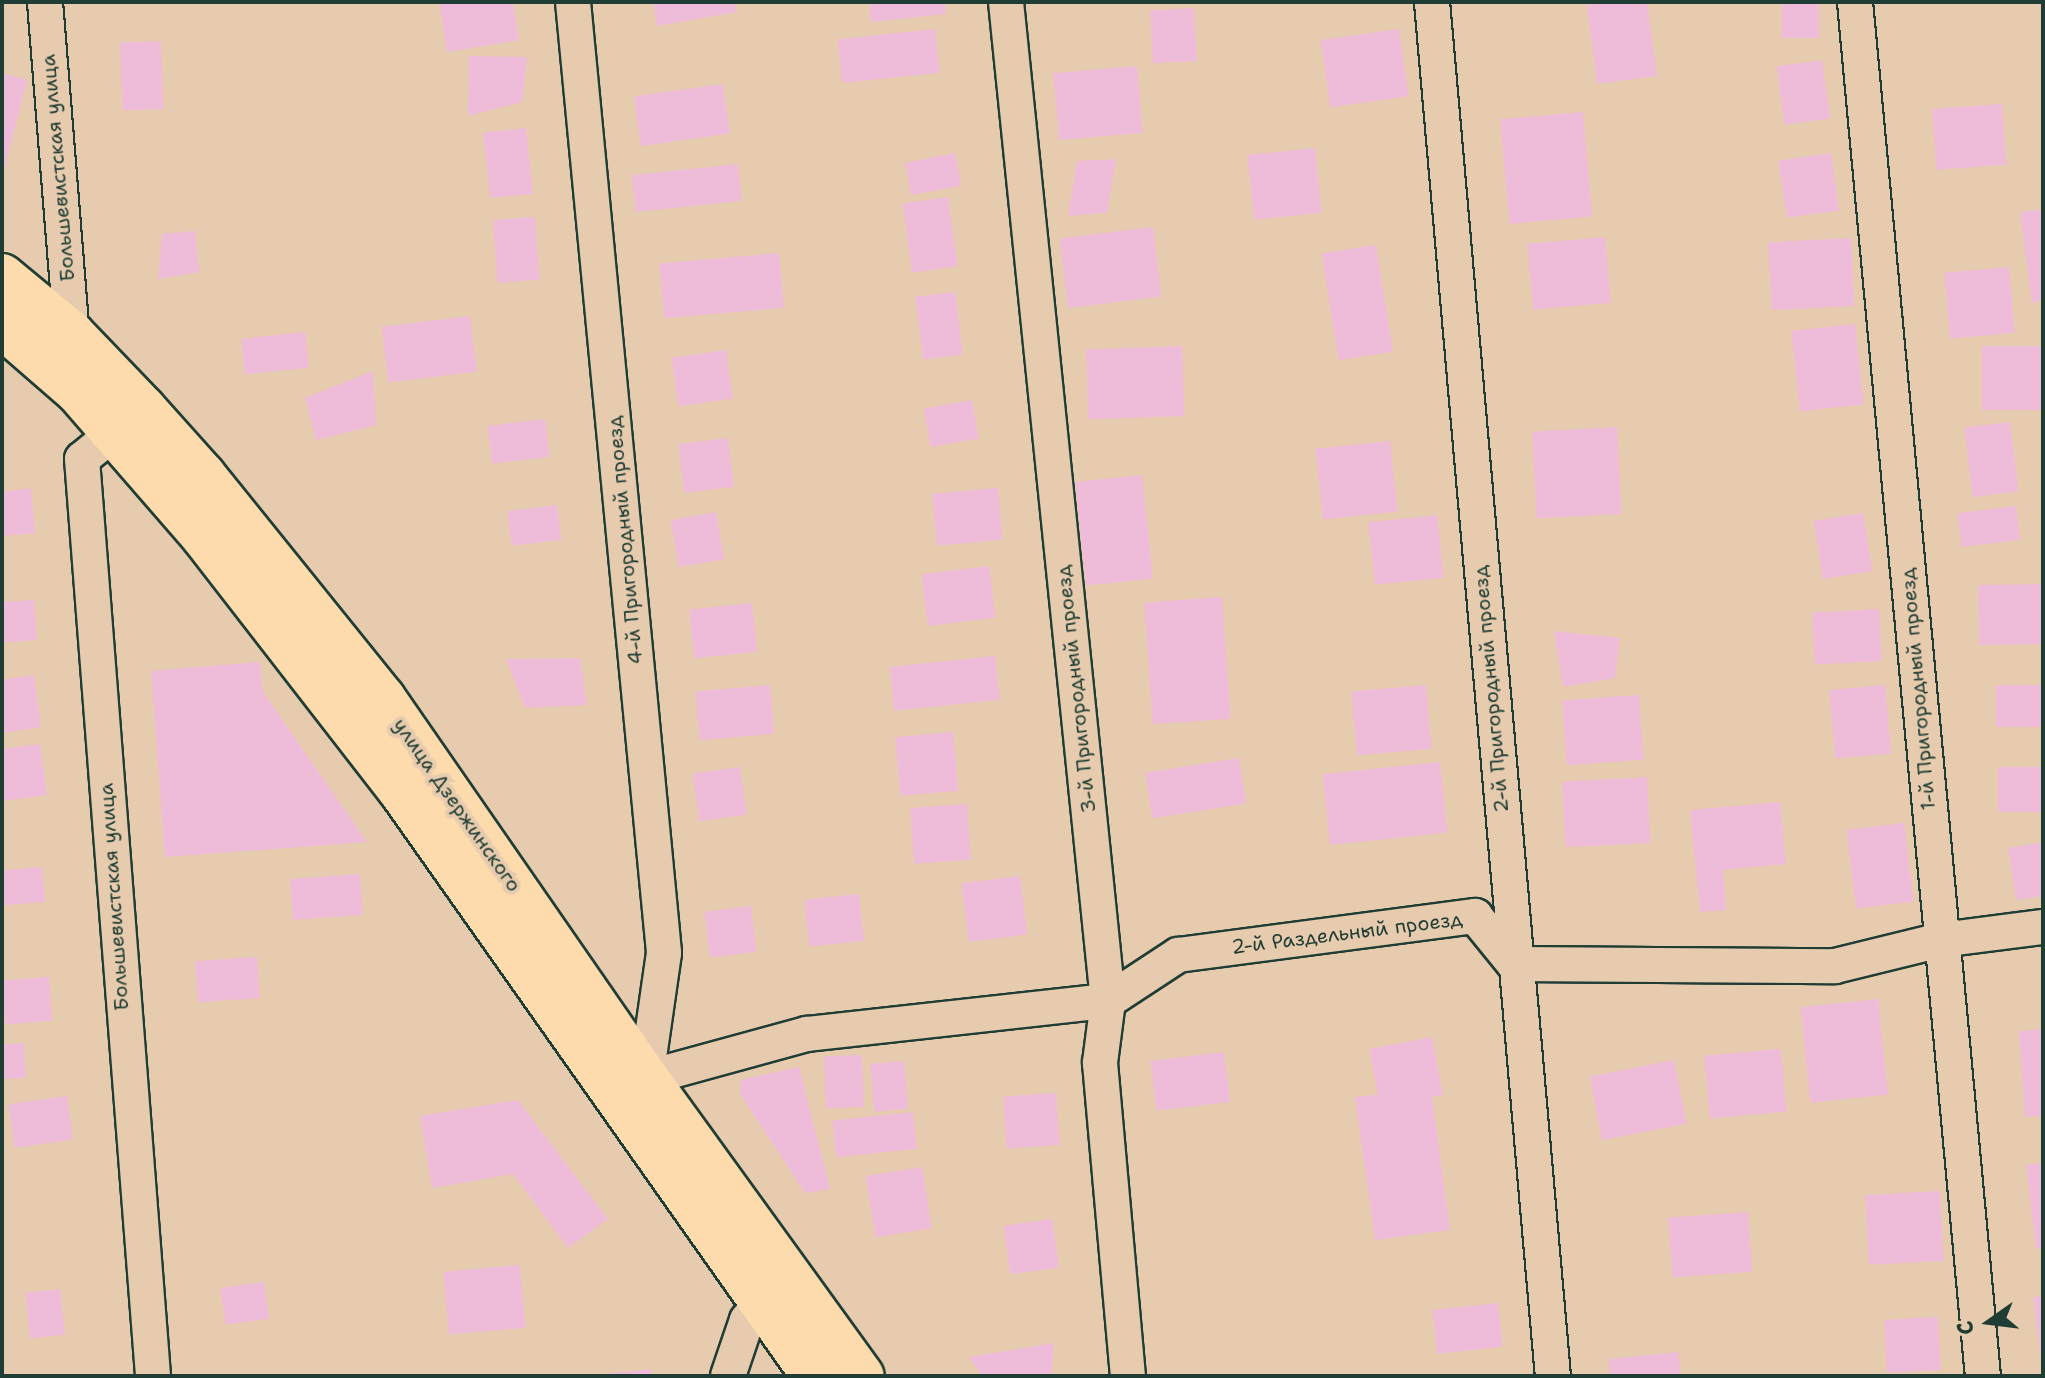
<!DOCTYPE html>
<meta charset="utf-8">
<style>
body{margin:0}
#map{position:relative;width:2045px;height:1378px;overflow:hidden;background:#e7cbae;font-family:"Shantell Sans",sans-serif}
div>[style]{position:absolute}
.building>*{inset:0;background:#eebbd9;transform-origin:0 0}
.roads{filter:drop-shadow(2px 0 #1f3d34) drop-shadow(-2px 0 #1f3d34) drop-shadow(0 2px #1f3d34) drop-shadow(0 -2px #1f3d34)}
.minor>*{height:34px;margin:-17px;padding:0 17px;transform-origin:17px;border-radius:17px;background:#e7cbae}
.primary>*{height:44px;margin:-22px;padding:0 22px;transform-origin:22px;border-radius:22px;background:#fedbac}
span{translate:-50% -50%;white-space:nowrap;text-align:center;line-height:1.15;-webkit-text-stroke:8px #e7cbae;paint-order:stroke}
.street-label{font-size:20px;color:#1f3d34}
.frame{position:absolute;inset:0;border:4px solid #1f3d34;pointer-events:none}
.north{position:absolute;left:1949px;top:1282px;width:80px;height:80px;-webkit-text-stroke:6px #e7cbae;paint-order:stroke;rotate:256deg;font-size:22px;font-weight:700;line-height:32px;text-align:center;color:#1f3d34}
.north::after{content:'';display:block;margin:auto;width:28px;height:36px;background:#1f3d34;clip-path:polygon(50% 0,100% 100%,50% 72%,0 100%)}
</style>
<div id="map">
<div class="building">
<div style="clip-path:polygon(439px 2px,513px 2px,519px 40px,447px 52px)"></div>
<div style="clip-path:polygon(653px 2px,735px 2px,737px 12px,657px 26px)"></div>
<div style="clip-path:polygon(869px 2px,945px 2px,946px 14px,871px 22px)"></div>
<div style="clip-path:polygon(1611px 2px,1647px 2px,1657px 76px,1597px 84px,1587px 5px)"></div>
<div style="left:1782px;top:2px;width:37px;height:36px"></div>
<div style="left:1194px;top:8px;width:53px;height:44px;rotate:87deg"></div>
<div style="left:935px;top:29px;width:44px;height:98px;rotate:84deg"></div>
<div style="left:1399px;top:29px;width:68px;height:79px;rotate:82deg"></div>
<div style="left:161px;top:41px;width:68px;height:41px;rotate:88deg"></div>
<div style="clip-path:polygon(469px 56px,527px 57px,522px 102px,468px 116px)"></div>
<div style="left:1822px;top:60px;width:59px;height:46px;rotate:82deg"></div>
<div style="left:1137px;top:66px;width:67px;height:84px;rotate:85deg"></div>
<div style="clip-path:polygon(2px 73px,27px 80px,4px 171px,2px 169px)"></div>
<div style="left:723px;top:84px;width:50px;height:90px;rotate:82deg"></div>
<div style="left:2002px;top:104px;width:61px;height:70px;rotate:86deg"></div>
<div style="left:1583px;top:112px;width:105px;height:83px;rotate:85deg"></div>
<div style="left:526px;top:128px;width:66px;height:43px;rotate:84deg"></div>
<div style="left:1315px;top:148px;width:65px;height:68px;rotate:84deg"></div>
<div style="left:955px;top:153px;width:33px;height:51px;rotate:79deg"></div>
<div style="left:1831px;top:153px;width:58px;height:53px;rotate:82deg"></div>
<div style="clip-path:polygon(1116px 159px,1107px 213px,1068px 216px,1077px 161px)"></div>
<div style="left:738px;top:164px;width:37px;height:107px;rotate:84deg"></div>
<div style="left:948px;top:197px;width:70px;height:46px;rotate:82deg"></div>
<div style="clip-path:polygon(2043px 209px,2043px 300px,2032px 303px,2020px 212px)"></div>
<div style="left:535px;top:217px;width:63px;height:42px;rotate:86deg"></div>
<div style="left:1153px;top:227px;width:70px;height:94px;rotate:83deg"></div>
<div style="clip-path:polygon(195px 231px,199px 272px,158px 279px,162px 234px)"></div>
<div style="left:1605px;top:237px;width:66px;height:78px;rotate:85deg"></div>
<div style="left:1851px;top:238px;width:68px;height:83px;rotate:87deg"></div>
<div style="left:1376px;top:245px;width:108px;height:55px;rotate:81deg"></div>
<div style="left:779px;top:253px;width:55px;height:120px;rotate:85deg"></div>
<div style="left:2009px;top:267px;width:66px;height:65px;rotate:85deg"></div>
<div style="left:955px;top:292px;width:63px;height:40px;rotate:83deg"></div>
<div style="left:470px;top:316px;width:56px;height:89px;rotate:83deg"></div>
<div style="left:1855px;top:324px;width:81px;height:64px;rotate:84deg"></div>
<div style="left:305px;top:332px;width:36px;height:64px;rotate:84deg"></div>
<div style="left:1182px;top:346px;width:70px;height:96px;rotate:88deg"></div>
<div style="left:2043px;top:346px;width:64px;height:61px;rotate:90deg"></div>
<div style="left:726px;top:350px;width:49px;height:55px;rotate:82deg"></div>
<div style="clip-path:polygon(373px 371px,376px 425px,316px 440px,305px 398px)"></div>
<div style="left:972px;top:400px;width:39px;height:49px;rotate:80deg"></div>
<div style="left:545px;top:419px;width:38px;height:58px;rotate:83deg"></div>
<div style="left:2010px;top:422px;width:70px;height:46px;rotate:83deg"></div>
<div style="left:1617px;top:427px;width:87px;height:85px;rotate:87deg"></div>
<div style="left:728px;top:438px;width:49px;height:50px;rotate:83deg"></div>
<div style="left:1390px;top:441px;width:71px;height:75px;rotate:84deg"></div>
<div style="left:1142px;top:475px;width:104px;height:67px;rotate:84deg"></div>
<div style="clip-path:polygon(31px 488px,35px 533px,2px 536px,2px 492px)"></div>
<div style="left:998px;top:488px;width:52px;height:66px;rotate:85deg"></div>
<div style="left:557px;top:505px;width:35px;height:50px;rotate:83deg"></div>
<div style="left:2016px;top:506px;width:34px;height:59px;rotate:83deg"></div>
<div style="left:716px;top:512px;width:48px;height:46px;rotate:80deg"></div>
<div style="left:1863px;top:513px;width:59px;height:50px;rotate:81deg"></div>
<div style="left:1437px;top:515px;width:63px;height:69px;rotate:84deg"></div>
<div style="left:989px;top:566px;width:52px;height:68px;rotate:83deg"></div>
<div style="left:2042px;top:584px;width:60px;height:64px;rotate:89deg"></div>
<div style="left:1222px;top:597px;width:122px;height:78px;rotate:86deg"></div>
<div style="left:34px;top:600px;width:40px;height:32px;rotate:86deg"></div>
<div style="left:752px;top:603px;width:49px;height:63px;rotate:84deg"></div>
<div style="left:1879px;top:609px;width:52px;height:67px;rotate:87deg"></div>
<div style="clip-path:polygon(1554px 631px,1620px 638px,1615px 678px,1563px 687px)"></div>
<div style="left:995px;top:656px;width:44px;height:106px;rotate:84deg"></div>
<div style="clip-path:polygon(580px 658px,587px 705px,525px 708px,506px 659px)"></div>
<div style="clip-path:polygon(260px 662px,263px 692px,367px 842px,165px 857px,151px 671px)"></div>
<div style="clip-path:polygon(34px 675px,41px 727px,2px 733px,2px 680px)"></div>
<div style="left:770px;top:685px;width:49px;height:75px;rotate:85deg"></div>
<div style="left:1426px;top:685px;width:64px;height:75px;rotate:85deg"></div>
<div style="left:1885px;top:685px;width:69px;height:56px;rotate:85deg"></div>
<div style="left:2043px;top:685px;width:42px;height:47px;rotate:90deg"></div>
<div style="left:1639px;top:695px;width:65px;height:77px;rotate:86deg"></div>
<div style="left:953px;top:732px;width:59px;height:58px;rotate:85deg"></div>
<div style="clip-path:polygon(40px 744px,47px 795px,2px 801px,2px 749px)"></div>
<div style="left:1239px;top:758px;width:46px;height:95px;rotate:81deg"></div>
<div style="left:1440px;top:762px;width:71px;height:118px;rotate:84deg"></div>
<div style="left:740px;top:767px;width:48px;height:48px;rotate:82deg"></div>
<div style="left:2043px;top:767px;width:45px;height:45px;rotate:90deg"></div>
<div style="left:1647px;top:777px;width:66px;height:85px;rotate:87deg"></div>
<div style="clip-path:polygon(1780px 802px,1786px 864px,1723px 870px,1726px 910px,1700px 912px,1690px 810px)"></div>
<div style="left:967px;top:804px;width:56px;height:57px;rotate:86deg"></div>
<div style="left:1904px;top:823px;width:79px;height:58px;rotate:83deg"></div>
<div style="clip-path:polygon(2043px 842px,2043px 896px,2016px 900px,2008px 848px)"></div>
<div style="left:42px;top:867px;width:35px;height:40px;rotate:85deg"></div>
<div style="left:360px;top:874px;width:41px;height:70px;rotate:86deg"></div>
<div style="left:1020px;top:876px;width:59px;height:59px;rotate:83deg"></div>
<div style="left:859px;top:894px;width:47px;height:55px;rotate:84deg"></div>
<div style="left:751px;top:906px;width:46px;height:47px;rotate:83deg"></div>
<div style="left:257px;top:957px;width:41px;height:62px;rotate:86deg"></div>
<div style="left:49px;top:977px;width:44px;height:47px;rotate:86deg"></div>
<div style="left:1878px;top:999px;width:96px;height:78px;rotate:84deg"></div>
<div style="clip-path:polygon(2043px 1029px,2043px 1116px,2025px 1117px,2019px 1031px)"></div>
<div style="clip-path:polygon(1432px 1037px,1443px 1095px,1432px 1097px,1450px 1230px,1375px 1240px,1355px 1097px,1378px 1095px,1369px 1049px)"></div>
<div style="left:24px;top:1043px;width:35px;height:22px;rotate:87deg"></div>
<div style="left:1781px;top:1049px;width:63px;height:77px;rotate:85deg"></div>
<div style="left:1224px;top:1052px;width:50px;height:74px;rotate:83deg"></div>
<div style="left:862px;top:1055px;width:52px;height:38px;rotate:88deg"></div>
<div style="left:1674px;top:1060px;width:65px;height:86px;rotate:79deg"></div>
<div style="left:904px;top:1061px;width:48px;height:34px;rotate:85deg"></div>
<div style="clip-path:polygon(799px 1067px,830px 1189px,805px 1193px,740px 1094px,741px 1080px)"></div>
<div style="left:1056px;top:1093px;width:52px;height:53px;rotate:86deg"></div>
<div style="left:67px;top:1096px;width:44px;height:59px;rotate:82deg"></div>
<div style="clip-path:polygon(518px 1100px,608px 1219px,568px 1248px,513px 1174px,432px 1188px,420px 1116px)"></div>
<div style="left:913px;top:1112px;width:37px;height:81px;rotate:84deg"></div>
<div style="clip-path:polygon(2043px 1163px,2043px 1248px,2036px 1249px,2026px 1165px)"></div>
<div style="left:922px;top:1167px;width:62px;height:57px;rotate:81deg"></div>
<div style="left:1940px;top:1191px;width:70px;height:75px;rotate:87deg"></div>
<div style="left:1748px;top:1212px;width:60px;height:80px;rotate:86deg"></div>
<div style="left:1052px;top:1219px;width:49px;height:49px;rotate:82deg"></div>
<div style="left:520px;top:1265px;width:63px;height:77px;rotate:85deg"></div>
<div style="left:264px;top:1282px;width:37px;height:44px;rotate:82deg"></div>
<div style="left:60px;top:1289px;width:46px;height:35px;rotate:84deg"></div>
<div style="clip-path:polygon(2043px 1296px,2043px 1359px,2041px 1359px,2033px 1297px)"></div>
<div style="left:1498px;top:1303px;width:44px;height:66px;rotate:84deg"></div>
<div style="left:1938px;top:1317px;width:53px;height:54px;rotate:87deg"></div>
<div style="clip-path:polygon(1054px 1343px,1051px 1376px,982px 1376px,969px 1357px)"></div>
<div style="clip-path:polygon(1678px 1352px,1681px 1376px,1610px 1376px,1609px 1359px)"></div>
<div style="clip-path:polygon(651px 1369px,652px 1376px,605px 1376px,605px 1374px)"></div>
</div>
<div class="roads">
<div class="minor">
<div style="left:45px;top:2px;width:333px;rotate:85.4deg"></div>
<div style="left:573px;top:2px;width:955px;rotate:84.53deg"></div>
<div style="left:664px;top:953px;width:126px;rotate:98.2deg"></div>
<div style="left:646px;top:1078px;width:167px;rotate:-15.3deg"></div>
<div style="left:807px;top:1034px;width:303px;rotate:-6.3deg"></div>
<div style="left:1108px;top:1001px;width:84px;rotate:-33.3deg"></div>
<div style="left:1178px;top:955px;width:300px;rotate:-7.5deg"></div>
<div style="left:1475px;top:916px;width:62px;rotate:50.9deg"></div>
<div style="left:1514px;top:964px;width:321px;rotate:0.4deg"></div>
<div style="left:1835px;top:966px;width:109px;rotate:-13.8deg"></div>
<div style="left:1941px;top:940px;width:103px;rotate:-7.3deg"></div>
<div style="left:1006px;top:2px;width:1004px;rotate:84.17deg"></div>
<div style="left:1108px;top:1001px;width:63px;rotate:97.4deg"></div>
<div style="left:1100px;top:1063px;width:314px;rotate:84.9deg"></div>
<div style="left:1432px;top:2px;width:1379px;rotate:84.97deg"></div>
<div style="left:1855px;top:2px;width:1380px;rotate:84.68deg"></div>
<div style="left:114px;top:433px;width:41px;rotate:140.9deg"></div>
<div style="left:82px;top:459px;width:920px;rotate:85.57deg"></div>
<div style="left:728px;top:1376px;width:59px;rotate:-71.3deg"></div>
<div style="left:747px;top:1320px;width:45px;rotate:-47.7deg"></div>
</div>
<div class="primary">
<div style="left:2px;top:276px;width:91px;rotate:39.6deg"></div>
<div style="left:72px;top:334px;width:104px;rotate:46.2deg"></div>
<div style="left:144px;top:409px;width:89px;rotate:48.2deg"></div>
<div style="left:203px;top:475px;width:287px;rotate:51.1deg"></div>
<div style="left:383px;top:698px;width:462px;rotate:55.3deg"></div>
<div style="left:646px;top:1078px;width:368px;rotate:54.1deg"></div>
<div style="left:2px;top:326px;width:101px;rotate:41deg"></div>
<div style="left:78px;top:392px;width:191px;rotate:49deg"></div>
<div style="left:203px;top:536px;width:323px;rotate:52.2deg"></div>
<div style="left:401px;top:791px;width:716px;rotate:54.78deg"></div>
</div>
</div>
<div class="street-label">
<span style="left:58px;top:168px;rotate:-95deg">Большевистская улица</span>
<span style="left:625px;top:540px;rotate:-95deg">4-й Пригородный проезд</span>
<span style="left:1076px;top:689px;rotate:-96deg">3-й Пригородный проезд</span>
<span style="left:1491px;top:689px;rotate:-95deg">2-й Пригородный проезд</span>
<span style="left:1918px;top:689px;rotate:-95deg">1-й Пригородный проезд</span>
<span style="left:457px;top:805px;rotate:55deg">улица Дзержинского</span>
<span style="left:114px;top:897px;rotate:-94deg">Большевистская улица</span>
<span style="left:1347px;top:933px;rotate:-7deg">2-й Раздельный проезд</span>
</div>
<div class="frame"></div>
<div class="north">С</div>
</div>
